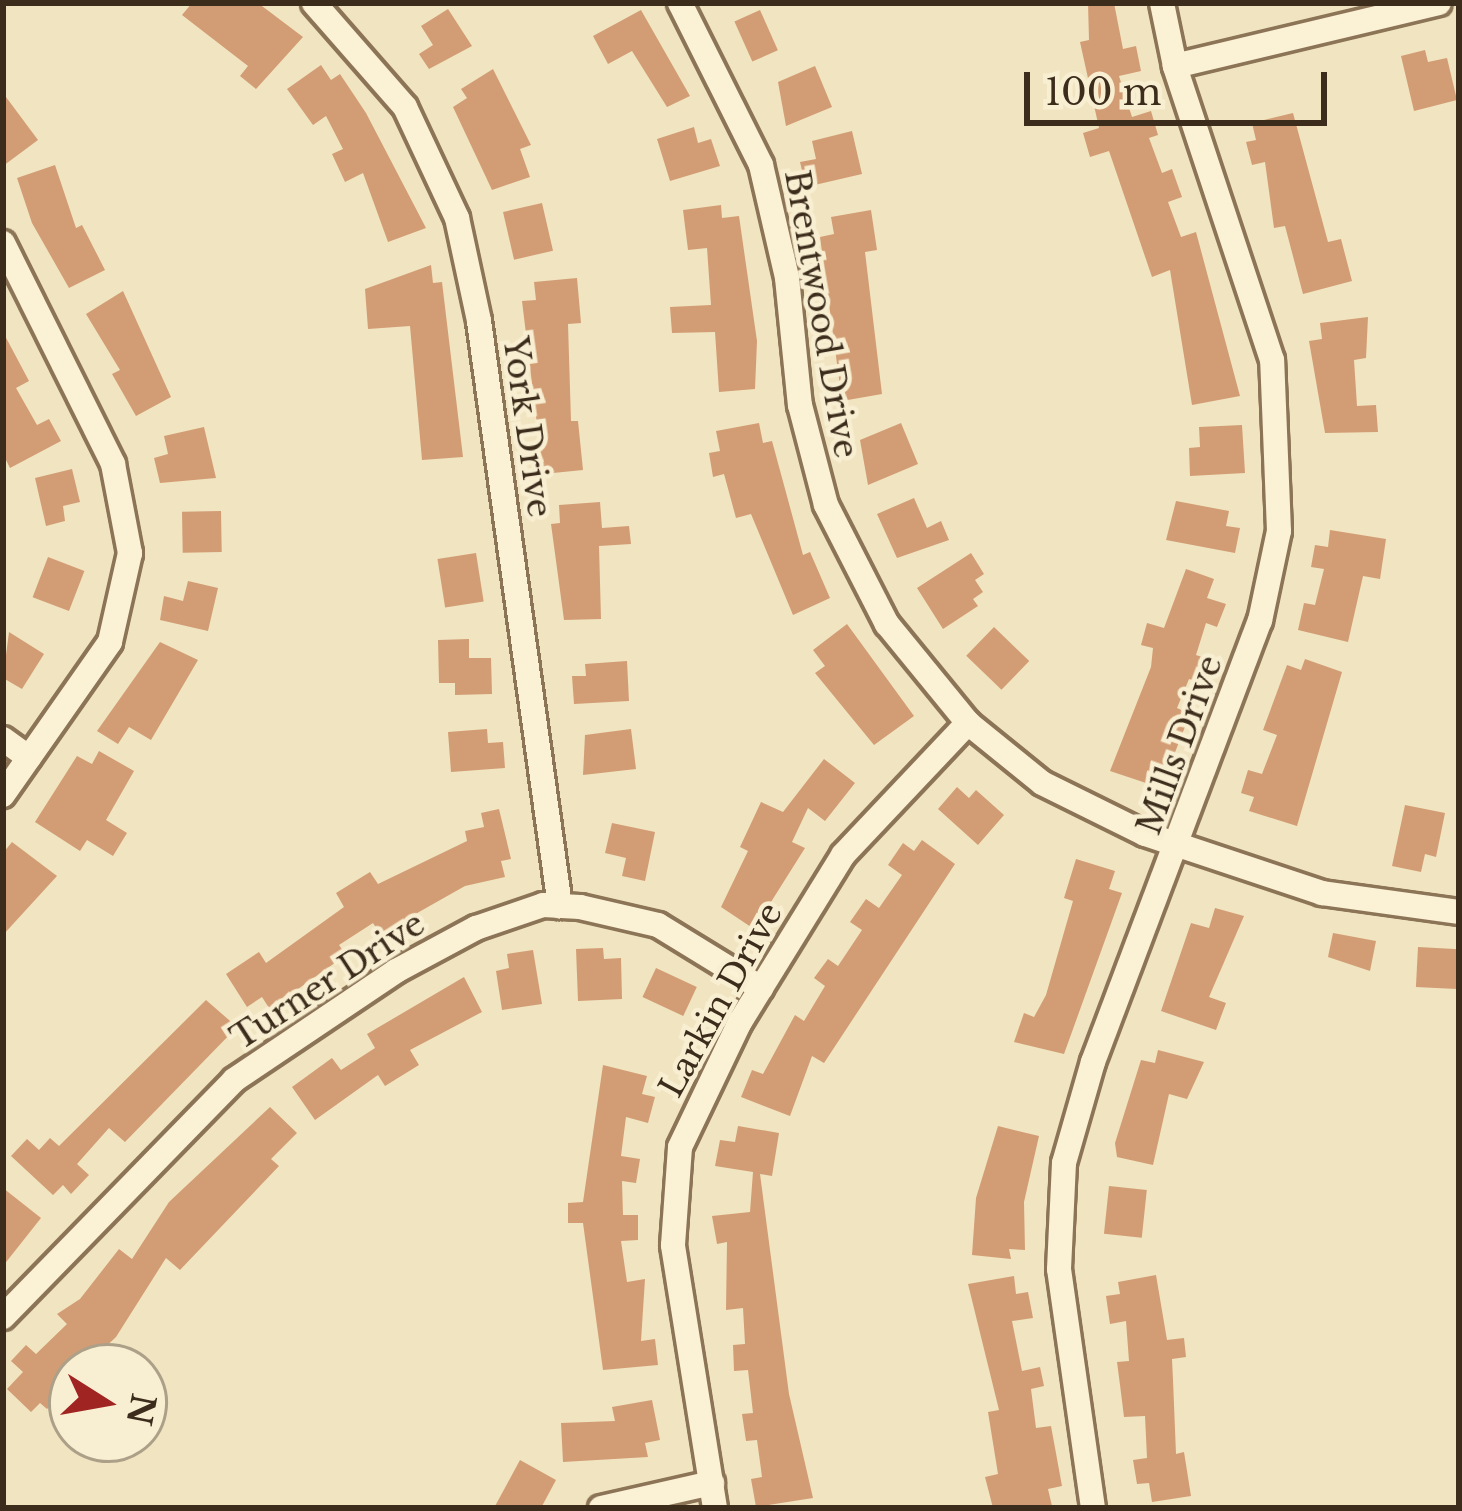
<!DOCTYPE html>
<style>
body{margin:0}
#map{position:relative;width:1462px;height:1511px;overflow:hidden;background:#f1e4c1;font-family:"Libre Baskerville",serif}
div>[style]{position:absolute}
.building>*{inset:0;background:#d29d74;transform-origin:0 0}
.roads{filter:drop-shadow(3px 0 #8c7457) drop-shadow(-3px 0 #8c7457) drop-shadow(0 3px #8c7457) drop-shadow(0 -3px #8c7457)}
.minor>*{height:24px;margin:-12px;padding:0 12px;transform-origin:12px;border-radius:12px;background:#fbf1d5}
span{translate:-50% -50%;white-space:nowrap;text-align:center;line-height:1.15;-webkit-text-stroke:9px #f8eed1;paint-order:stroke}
.street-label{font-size:33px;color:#3b2c1c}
.frame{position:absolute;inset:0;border:6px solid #3b2c1c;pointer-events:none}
.north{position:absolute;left:48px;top:1343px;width:120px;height:120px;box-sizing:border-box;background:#f8eed1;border:3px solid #aca089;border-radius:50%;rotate:101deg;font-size:33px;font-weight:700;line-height:48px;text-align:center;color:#3b2c1c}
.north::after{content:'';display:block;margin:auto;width:42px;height:54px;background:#a02522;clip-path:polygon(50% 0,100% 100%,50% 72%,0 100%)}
.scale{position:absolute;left:1024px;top:72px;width:303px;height:54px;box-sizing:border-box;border:6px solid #3b2c1c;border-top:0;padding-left:15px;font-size:36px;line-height:42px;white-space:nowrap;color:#3b2c1c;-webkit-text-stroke:9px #f8eed1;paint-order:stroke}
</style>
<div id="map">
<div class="building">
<div style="clip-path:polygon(192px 3px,258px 3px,303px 37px,256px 89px,240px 76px,248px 66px,182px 15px)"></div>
<div style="clip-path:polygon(1088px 3px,1114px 3px,1123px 49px,1136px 46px,1141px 71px,1119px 76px,1132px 117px,1151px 111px,1158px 135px,1149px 138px,1162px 173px,1172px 169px,1182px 197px,1168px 202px,1181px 237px,1196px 232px,1240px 396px,1192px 405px,1170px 270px,1152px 277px,1109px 151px,1090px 157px,1083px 133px,1099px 128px,1080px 42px,1089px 40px)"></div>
<div style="clip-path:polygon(448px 9px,472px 46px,429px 69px,419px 54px,433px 45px,421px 26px)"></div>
<div style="clip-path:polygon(641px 10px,690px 96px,667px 107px,632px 51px,608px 64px,593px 36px)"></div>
<div style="left:760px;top:10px;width:44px;height:28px;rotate:66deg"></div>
<div style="clip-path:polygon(1425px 50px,1428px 62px,1447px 58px,1457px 100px,1414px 111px,1401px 56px)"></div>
<div style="clip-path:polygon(321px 65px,331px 80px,340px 74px,366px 113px,426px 228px,388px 242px,363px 173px,345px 182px,332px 154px,343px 149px,326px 116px,313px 125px,287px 89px)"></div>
<div style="clip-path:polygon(815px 66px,832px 107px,786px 126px,778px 82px)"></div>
<div style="clip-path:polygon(493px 69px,531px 145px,520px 149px,530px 177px,492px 190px,453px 107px,467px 98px,461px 89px)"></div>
<div style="clip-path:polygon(3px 93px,38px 140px,3px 166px)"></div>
<div style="clip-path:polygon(1293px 113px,1328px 242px,1341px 239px,1352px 281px,1303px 294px,1285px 226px,1274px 228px,1265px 162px,1252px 165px,1246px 142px,1256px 140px,1252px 123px)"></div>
<div style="clip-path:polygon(694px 127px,698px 143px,711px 139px,720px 166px,670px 181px,657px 139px)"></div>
<div style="clip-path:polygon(852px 131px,862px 174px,806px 187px,800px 162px,816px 159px,812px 141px)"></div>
<div style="clip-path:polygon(55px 165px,76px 228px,82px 225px,105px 270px,69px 288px,32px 223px,17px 178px)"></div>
<div style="left:542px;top:203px;width:49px;height:40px;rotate:77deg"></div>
<div style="clip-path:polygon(721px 205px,722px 218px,739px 216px,757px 341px,755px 389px,719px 392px,715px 332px,672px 333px,670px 307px,711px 305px,707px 248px,688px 250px,683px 210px)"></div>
<div style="clip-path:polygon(871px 210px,877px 250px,865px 252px,882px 394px,842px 401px,820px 237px,834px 234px,831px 217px)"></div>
<div style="clip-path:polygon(431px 265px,433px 283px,442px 282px,463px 457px,422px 460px,410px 326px,368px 329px,365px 289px)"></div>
<div style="clip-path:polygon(577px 278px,581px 323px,568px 324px,571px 421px,578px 421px,583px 470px,543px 474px,522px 301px,536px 300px,534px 282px)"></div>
<div style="clip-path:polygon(123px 291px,171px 397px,136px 416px,112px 374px,120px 370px,86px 314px)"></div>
<div style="clip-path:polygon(1368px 317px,1366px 358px,1354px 360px,1357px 406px,1376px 405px,1378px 432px,1325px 433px,1309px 341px,1322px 339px,1320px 323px)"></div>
<div style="clip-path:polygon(3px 332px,29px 381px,16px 388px,37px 425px,49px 419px,61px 441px,10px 468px,3px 454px)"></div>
<div style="clip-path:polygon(759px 423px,763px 443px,772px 441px,803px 555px,810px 552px,830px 598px,793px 615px,751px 514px,736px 518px,724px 474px,713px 477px,709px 453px,720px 451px,716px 431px)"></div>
<div style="clip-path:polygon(901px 423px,918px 464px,868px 485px,860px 440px)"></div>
<div style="clip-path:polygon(1242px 425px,1245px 473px,1190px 476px,1189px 448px,1200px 447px,1199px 427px)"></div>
<div style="clip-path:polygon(204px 427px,216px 478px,160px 483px,154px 458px,168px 454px,164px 436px)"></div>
<div style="clip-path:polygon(72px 469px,80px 502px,63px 506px,65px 521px,46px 526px,35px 478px)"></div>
<div style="clip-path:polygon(914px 498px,927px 528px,941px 521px,949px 540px,897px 558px,877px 514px)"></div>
<div style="clip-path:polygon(1176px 501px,1229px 511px,1226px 526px,1240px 528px,1235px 553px,1166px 540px)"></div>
<div style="clip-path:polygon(600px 502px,602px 528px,629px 526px,631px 544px,599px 546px,601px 619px,564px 620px,551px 524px,560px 523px,559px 505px)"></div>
<div style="left:221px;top:511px;width:41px;height:39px;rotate:89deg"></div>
<div style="clip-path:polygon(1330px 530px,1386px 539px,1380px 579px,1363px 576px,1348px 642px,1298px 630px,1304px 603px,1315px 605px,1324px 569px,1311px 567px,1315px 545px,1328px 547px)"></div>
<div style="left:476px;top:553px;width:49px;height:39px;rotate:81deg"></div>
<div style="clip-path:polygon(971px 553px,984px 574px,975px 580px,983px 592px,973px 599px,978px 606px,943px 629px,917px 588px)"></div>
<div style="left:48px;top:557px;width:39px;height:43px;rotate:21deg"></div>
<div style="clip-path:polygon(1186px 569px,1214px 579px,1207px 598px,1226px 604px,1217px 627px,1206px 623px,1196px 655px,1208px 659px,1200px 682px,1189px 679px,1177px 708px,1190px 714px,1165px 778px,1150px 773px,1146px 783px,1110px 771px,1151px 667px,1153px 648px,1141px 645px,1147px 623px,1164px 628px)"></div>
<div style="clip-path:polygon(188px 581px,218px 588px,208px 631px,160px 620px,164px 596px,183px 601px)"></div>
<div style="clip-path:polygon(847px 624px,914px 716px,874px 745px,815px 673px,825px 666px,813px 650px)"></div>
<div style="left:994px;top:627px;width:49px;height:40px;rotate:44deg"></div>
<div style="clip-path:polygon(9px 632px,44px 654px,22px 689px,3px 678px)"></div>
<div style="clip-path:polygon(469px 639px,469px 658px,491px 658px,492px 694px,455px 695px,455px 683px,439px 683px,438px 640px)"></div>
<div style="clip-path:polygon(160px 642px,198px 660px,151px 740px,129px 727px,118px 744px,97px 731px)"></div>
<div style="clip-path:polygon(1305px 659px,1342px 672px,1297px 826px,1249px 811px,1254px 797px,1241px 793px,1248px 770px,1262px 774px,1277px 735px,1263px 730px,1287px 665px,1301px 670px)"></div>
<div style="clip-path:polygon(627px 661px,629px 701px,574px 704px,572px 676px,586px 676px,585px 664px)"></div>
<div style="clip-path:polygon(487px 729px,488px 743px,503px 742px,505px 768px,451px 772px,448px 732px)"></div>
<div style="clip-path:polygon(631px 729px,636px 769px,583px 775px,585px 735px)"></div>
<div style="clip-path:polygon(99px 751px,134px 771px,106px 820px,127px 833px,113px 856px,87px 840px,80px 851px,35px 822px,77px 756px,92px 764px)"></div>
<div style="clip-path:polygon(824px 759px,855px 783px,825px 821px,808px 808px,792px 842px,805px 848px,754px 929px,721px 907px,748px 851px,740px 847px,761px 802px,783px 812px)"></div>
<div style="clip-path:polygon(957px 787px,969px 798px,976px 790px,1004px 815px,978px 845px,938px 809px)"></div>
<div style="clip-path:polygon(1405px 805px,1445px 813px,1436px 857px,1425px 854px,1421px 872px,1392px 866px)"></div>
<div style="clip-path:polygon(499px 809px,511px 859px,501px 861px,505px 877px,465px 886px,380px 934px,373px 923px,339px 945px,346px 955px,291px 994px,269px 1008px,262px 997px,247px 1007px,226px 974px,259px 952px,266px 963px,344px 907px,336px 893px,370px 872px,378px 884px,467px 841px,465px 831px,484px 827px,481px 813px)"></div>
<div style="clip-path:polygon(612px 823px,655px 832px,645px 881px,622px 876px,626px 858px,605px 853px)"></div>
<div style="clip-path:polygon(922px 840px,955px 864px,824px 1063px,812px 1056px,790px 1116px,741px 1097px,752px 1070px,763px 1074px,795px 1015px,804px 1021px,825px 986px,814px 978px,828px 959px,838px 966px,862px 930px,850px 922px,866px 899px,879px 908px,902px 875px,888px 865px,903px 843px,914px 851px)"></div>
<div style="clip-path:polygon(12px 842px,57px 876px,3px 935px,3px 853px)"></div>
<div style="clip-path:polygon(1076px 859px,1115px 871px,1109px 889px,1122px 893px,1064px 1054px,1014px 1042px,1024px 1013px,1034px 1017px,1046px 995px,1073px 901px,1064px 898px)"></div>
<div style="clip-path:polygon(1215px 908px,1244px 916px,1209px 997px,1226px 1003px,1216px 1030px,1161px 1011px,1191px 923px,1209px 928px)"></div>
<div style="clip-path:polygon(1333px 933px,1376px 941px,1370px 971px,1328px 957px)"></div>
<div style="left:1418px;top:947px;width:41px;height:40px;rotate:3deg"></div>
<div style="clip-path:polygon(603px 948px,604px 959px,621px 958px,622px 999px,578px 1001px,576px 949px)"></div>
<div style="clip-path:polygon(533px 950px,542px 1004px,502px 1010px,496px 971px,509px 968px,507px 954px)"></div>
<div style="left:656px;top:968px;width:45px;height:32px;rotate:25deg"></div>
<div style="clip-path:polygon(464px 977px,482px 1012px,410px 1050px,419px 1065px,385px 1086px,378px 1075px,315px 1120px,292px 1087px,332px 1058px,341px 1070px,375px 1048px,367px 1034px)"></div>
<div style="clip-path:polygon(206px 1000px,237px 1027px,125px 1142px,109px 1128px,77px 1164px,89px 1175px,71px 1194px,63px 1185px,53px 1195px,11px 1156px,27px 1139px,39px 1150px,50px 1138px,59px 1146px)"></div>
<div style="clip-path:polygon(1158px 1050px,1204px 1062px,1187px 1099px,1169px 1094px,1153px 1165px,1117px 1157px,1115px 1143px,1141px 1060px,1155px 1063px)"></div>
<div style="clip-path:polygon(603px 1065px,647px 1076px,642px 1094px,655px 1097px,648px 1123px,626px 1117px,621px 1156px,640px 1159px,636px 1183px,622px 1181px,623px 1215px,638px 1215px,638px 1240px,621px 1241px,627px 1282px,645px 1279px,641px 1341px,655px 1339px,658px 1365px,603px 1370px,583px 1223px,568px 1223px,568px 1203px,583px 1202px)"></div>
<div style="clip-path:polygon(270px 1107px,297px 1133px,271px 1159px,279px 1166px,180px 1270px,166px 1258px,116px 1337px,84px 1367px,78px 1360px,50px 1390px,58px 1398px,47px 1409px,40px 1403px,31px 1412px,7px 1389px,23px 1372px,11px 1361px,26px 1345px,36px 1354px,67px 1324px,57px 1314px,80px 1299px,119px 1249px,132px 1259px,169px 1202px)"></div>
<div style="clip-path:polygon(738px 1126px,779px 1133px,772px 1176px,760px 1174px,789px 1394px,813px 1498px,756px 1507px,751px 1479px,762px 1477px,757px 1440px,746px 1441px,742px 1414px,753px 1413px,748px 1370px,734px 1371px,733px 1345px,745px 1344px,743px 1308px,726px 1310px,727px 1242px,717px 1244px,712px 1216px,750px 1212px,753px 1172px,715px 1166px,720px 1140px,735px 1142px)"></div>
<div style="clip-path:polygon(998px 1126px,1039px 1136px,1024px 1202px,1025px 1250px,1009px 1249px,1011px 1259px,972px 1255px,976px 1198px)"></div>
<div style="left:1109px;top:1186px;width:38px;height:48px;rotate:6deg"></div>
<div style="clip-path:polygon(3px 1188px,41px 1218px,3px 1266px)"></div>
<div style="clip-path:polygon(1156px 1275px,1167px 1340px,1184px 1338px,1186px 1357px,1172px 1359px,1173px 1380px,1176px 1454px,1184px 1452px,1191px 1496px,1152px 1502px,1149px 1483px,1137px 1484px,1133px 1460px,1147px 1458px,1145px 1416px,1124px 1417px,1120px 1385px,1117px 1362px,1129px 1361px,1126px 1321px,1110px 1324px,1106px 1296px,1120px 1294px,1118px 1282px)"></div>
<div style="clip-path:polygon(1014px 1276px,1016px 1294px,1028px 1292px,1033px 1318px,1012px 1321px,1022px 1371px,1040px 1367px,1044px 1386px,1031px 1389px,1036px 1428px,1051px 1426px,1062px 1486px,1048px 1489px,1052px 1506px,1042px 1508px,993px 1508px,985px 1477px,998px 1474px,988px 1412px,999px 1410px,968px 1284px)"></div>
<div style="clip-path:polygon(652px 1400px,660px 1440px,645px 1443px,648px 1457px,563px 1462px,561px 1423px,615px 1421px,612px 1407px)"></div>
<div style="clip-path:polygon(520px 1460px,556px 1480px,541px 1508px,494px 1508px)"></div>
</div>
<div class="roads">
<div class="minor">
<div style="left:314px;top:3px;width:138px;rotate:48.8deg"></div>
<div style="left:405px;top:107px;width:123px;rotate:64.9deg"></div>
<div style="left:457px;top:218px;width:105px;rotate:77.9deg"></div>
<div style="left:479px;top:321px;width:591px;rotate:82.12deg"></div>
<div style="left:680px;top:3px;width:181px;rotate:63.4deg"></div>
<div style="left:761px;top:165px;width:116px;rotate:77deg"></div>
<div style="left:787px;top:278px;width:128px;rotate:84.2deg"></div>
<div style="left:800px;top:405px;width:103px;rotate:75.4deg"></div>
<div style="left:826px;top:505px;width:134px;rotate:62.9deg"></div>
<div style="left:887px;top:624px;width:128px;rotate:50.7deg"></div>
<div style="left:968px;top:723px;width:95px;rotate:39deg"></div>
<div style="left:1042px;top:783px;width:115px;rotate:26.3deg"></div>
<div style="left:1145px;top:834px;width:187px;rotate:18.4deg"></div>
<div style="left:1322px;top:893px;width:138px;rotate:7.9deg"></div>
<div style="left:1175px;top:66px;width:271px;rotate:-13.4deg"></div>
<div style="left:3px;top:243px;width:247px;rotate:63.5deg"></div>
<div style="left:113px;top:464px;width:91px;rotate:79.2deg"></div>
<div style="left:130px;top:553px;width:91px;rotate:102.7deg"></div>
<div style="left:110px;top:642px;width:187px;rotate:125deg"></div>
<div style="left:3px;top:739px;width:32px;rotate:36deg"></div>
<div style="left:3px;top:1317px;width:331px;rotate:-45.7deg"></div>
<div style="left:234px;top:1080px;width:195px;rotate:-33.9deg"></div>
<div style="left:396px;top:971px;width:91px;rotate:-28.3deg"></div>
<div style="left:476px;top:928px;width:71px;rotate:-18.9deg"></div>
<div style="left:543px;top:905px;width:37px;rotate:3deg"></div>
<div style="left:580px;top:907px;width:80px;rotate:13deg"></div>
<div style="left:658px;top:925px;width:121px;rotate:31.5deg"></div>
<div style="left:601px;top:1508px;width:114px;rotate:-12.7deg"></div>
<div style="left:715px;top:1508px;width:266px;rotate:-99.1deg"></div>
<div style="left:673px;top:1245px;width:98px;rotate:-85.9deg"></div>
<div style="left:680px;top:1147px;width:139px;rotate:-64.4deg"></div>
<div style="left:740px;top:1022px;width:196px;rotate:-58.3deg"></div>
<div style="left:843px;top:855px;width:182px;rotate:-46.6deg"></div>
<div style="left:1093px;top:1508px;width:241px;rotate:-98.1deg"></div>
<div style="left:1059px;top:1269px;width:106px;rotate:-87.3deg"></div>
<div style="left:1064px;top:1163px;width:105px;rotate:-74deg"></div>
<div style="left:1093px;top:1062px;width:472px;rotate:-69.3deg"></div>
<div style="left:1260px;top:621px;width:92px;rotate:-78.1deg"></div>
<div style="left:1279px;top:531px;width:171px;rotate:-92.3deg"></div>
<div style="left:1272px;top:360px;width:310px;rotate:-108.3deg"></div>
<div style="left:1175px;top:66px;width:64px;rotate:-101.7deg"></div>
</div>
</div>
<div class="street-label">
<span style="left:821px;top:314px;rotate:80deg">Brentwood Drive</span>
<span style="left:527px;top:427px;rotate:82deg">York Drive</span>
<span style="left:1180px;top:745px;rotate:-70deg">Mills Drive</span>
<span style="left:328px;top:981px;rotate:-33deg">Turner Drive</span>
<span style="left:721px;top:1000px;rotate:-61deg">Larkin Drive</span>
</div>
<div class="frame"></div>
<div class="north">N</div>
<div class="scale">100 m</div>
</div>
